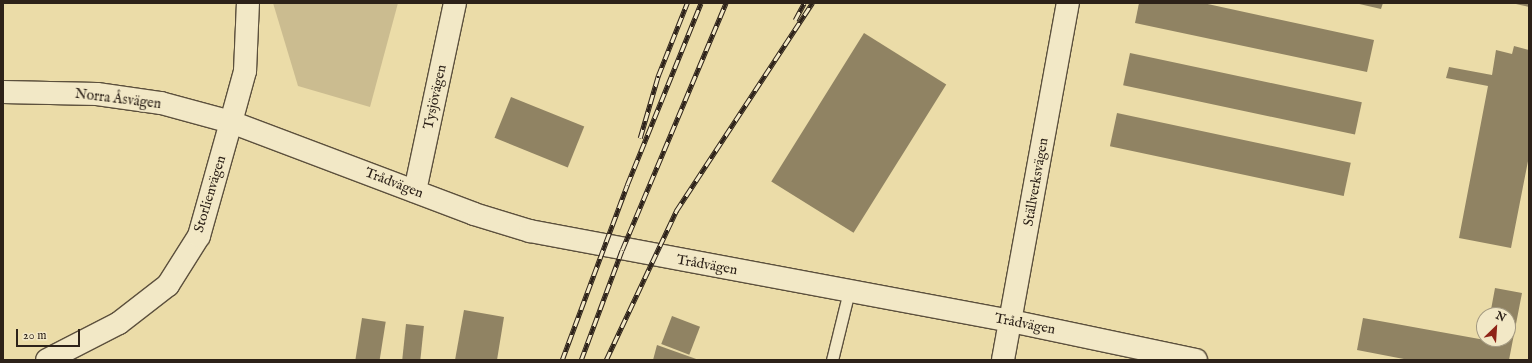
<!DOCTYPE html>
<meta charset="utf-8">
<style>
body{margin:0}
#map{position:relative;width:1532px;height:363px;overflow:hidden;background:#ebdca8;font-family:"IM FELL English",serif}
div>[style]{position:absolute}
.green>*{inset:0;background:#cbbc90}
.building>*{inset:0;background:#908363;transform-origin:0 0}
.roads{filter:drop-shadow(1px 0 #5c503d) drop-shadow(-1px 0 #5c503d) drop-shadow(0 1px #5c503d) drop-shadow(0 -1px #5c503d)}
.lane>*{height:11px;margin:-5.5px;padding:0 5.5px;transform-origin:5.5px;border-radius:5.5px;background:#f2e8c6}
.street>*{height:22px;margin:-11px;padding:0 11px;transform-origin:11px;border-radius:11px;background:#f2e8c6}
.secondary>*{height:22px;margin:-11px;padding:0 11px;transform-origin:11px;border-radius:11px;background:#f2e8c6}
.rail>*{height:4.5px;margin-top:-2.25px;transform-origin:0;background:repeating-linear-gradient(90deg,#f2e8c6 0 9px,#2d2219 0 18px);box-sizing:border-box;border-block:1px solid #2d2219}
span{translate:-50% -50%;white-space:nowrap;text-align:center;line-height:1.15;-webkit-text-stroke:3px #f2e8c6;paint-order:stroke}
.street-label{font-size:14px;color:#2d2219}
.frame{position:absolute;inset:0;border:4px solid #2d2219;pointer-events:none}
.north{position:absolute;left:1476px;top:307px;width:40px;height:40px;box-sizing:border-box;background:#f2e8c6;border:1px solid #a39981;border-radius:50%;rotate:25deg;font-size:11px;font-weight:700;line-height:16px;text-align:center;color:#2d2219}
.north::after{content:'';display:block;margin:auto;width:14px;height:18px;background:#8f2418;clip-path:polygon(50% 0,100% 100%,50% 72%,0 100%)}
.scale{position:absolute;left:16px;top:329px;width:64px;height:18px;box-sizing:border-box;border:2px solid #2d2219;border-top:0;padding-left:5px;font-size:12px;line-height:14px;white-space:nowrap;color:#2d2219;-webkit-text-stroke:3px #f2e8c6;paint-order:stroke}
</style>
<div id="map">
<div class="green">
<div style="clip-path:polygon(273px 3px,398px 3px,370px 107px,298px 86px)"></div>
</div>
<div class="building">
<div style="clip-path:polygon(1139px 3px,1203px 3px,1374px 40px,1367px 72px,1135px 23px)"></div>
<div style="clip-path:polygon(1355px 3px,1383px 3px,1381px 9px)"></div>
<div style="clip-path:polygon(1516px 3px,1529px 3px,1529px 7px,1516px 4px)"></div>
<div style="left:864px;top:33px;width:97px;height:175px;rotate:32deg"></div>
<div style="clip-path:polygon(1514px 46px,1529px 50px,1529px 156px,1511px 248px,1459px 238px,1488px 86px,1446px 78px,1449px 67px,1492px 75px,1496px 50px,1512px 54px)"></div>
<div style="left:1130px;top:53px;width:237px;height:33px;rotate:12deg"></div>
<div style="left:511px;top:97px;width:79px;height:44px;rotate:22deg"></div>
<div style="left:1117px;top:113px;width:239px;height:34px;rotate:12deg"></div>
<div style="clip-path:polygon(1495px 288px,1522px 293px,1509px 360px,1409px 360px,1357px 350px,1363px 318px,1485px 340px,1508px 339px,1508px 315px,1490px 315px)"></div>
<div style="clip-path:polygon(464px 310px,504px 317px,497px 360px,455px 360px)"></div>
<div style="left:672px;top:316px;width:30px;height:30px;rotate:21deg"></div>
<div style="left:362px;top:318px;width:24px;height:43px;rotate:9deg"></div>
<div style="left:406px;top:324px;width:18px;height:36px;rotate:6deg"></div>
<div style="clip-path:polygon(657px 345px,699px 360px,653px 360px)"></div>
</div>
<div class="roads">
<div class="lane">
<div style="left:832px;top:360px;width:71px;rotate:-76.2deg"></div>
</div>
<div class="street">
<div style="left:415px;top:191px;width:192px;rotate:-78deg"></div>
<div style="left:47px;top:360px;width:81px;rotate:-27.2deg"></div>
<div style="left:119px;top:323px;width:62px;rotate:-37.8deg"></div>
<div style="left:168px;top:285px;width:58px;rotate:-57.7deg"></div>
<div style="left:199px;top:236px;width:118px;rotate:-74.3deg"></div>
<div style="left:1003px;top:360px;width:363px;rotate:-79.7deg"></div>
</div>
<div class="secondary">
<div style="left:3px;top:92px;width:94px;rotate:1.2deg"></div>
<div style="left:97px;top:94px;width:65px;rotate:8deg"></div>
<div style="left:161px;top:103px;width:73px;rotate:15.2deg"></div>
<div style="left:231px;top:122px;width:260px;rotate:20.7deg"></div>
<div style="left:474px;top:214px;width:59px;rotate:16.9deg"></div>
<div style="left:530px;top:231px;width:489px;rotate:10.6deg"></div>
<div style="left:1011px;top:321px;width:189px;rotate:11.9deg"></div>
<div style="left:231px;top:122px;width:53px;rotate:-74.6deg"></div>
<div style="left:245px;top:71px;width:68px;rotate:-87.5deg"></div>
</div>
</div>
<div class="rail">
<div style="left:795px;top:20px;width:19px;rotate:-62deg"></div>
<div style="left:640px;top:138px;width:65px;rotate:-73.8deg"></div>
<div style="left:658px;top:76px;width:79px;rotate:-68.3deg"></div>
<div style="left:562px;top:360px;width:187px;rotate:-69.6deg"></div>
<div style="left:627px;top:185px;width:196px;rotate:-67.9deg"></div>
<div style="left:581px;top:360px;width:117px;rotate:-69.6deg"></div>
<div style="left:622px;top:250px;width:268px;rotate:-67.2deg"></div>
<div style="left:606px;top:360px;width:165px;rotate:-64.8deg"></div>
<div style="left:676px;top:211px;width:249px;rotate:-56.8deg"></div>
</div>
<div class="street-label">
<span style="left:435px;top:97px;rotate:-78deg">Tysjövägen</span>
<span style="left:118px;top:99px;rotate:7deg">Norra Åsvägen</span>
<span style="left:1036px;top:182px;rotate:-80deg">Ställverksvägen</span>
<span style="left:394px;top:183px;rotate:21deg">Trådvägen</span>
<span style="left:210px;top:194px;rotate:-73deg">Storlienvägen</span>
<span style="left:707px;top:265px;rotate:10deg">Trådvägen</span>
<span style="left:1025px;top:324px;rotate:11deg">Trådvägen</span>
</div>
<div class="frame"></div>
<div class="north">N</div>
<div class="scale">20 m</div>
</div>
